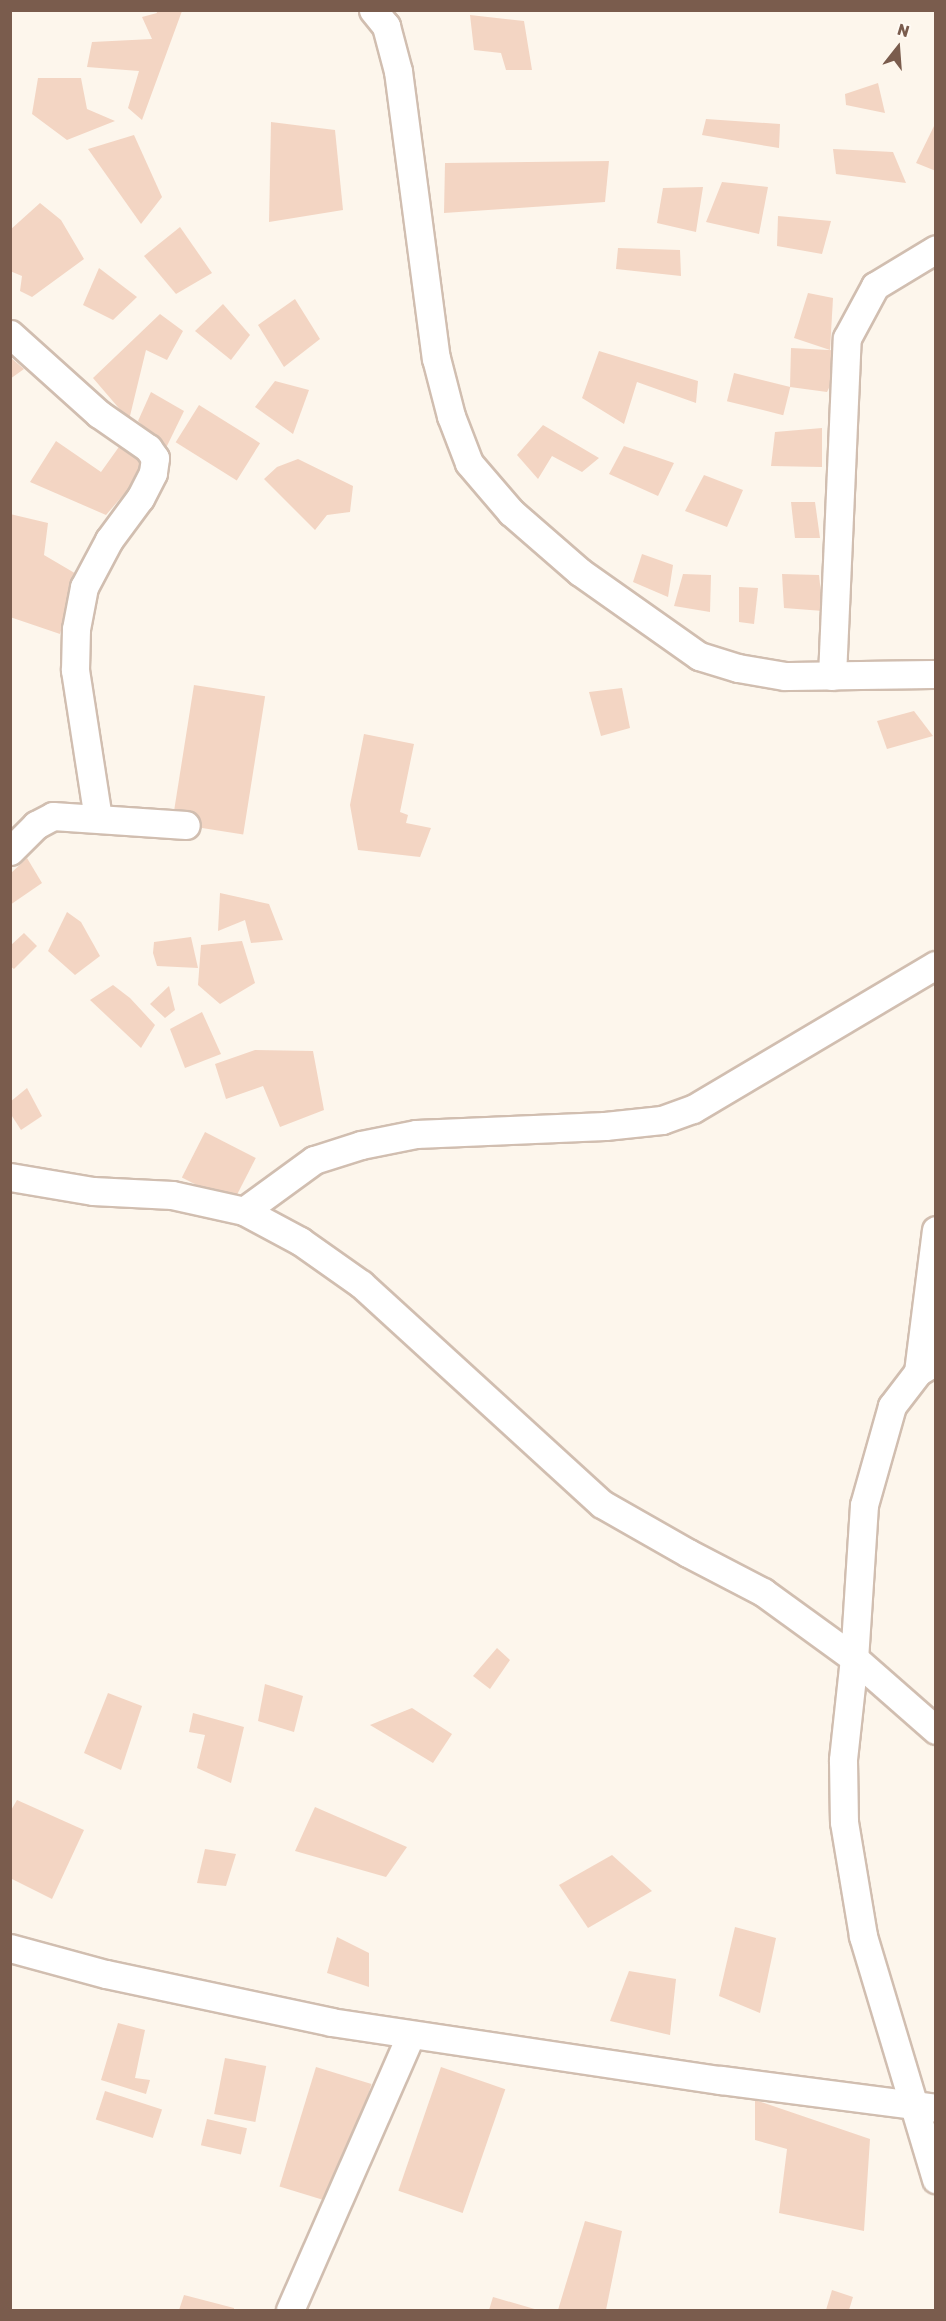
<!DOCTYPE html>
<style>
body{margin:0}
#map{position:relative;width:946px;height:2321px;overflow:hidden;background:#fdf6ec;font-family:Rubik,sans-serif}
div>[style]{position:absolute}
.building>*{inset:0;background:#f3d5c3;transform-origin:0 0}
.roads{filter:drop-shadow(2px 0 #d1beb0) drop-shadow(-2px 0 #d1beb0) drop-shadow(0 2px #d1beb0) drop-shadow(0 -2px #d1beb0)}
.street>*{height:27px;margin:-13.5px;padding:0 13.5px;transform-origin:13.5px;border-radius:13.5px;background:#fff}
span{translate:-50% -50%;white-space:nowrap;text-align:center;line-height:1.15;-webkit-text-stroke:4.5px #fffaf3;paint-order:stroke}
.frame{position:absolute;inset:0;border:12px solid #7a5c4d;pointer-events:none}
.north{position:absolute;left:868px;top:18px;width:60px;height:60px;-webkit-text-stroke:4px #fffaf3;paint-order:stroke;rotate:17deg;font-size:16px;font-weight:700;line-height:24px;text-align:center;color:#7a5c4d}
.north::after{content:'';display:block;margin:auto;width:21px;height:27px;background:#7a5c4d;clip-path:polygon(50% 0,100% 100%,50% 72%,0 100%)}
</style>
<div id="map">
<div class="building">
<div style="clip-path:polygon(156px 10px,182px 11px,142px 120px,128px 108px,139px 71px,87px 67px,92px 42px,152px 39px,142px 17px,157px 13px)"></div>
<div style="clip-path:polygon(470px 15px,524px 21px,532px 70px,506px 70px,501px 53px,474px 50px)"></div>
<div style="clip-path:polygon(38px 78px,81px 78px,87px 109px,115px 121px,67px 140px,32px 114px)"></div>
<div style="clip-path:polygon(878px 83px,885px 113px,846px 105px,845px 94px)"></div>
<div style="clip-path:polygon(706px 119px,780px 124px,779px 148px,702px 135px)"></div>
<div style="clip-path:polygon(271px 122px,335px 130px,343px 210px,269px 222px)"></div>
<div style="clip-path:polygon(936px 122px,936px 171px,916px 163px)"></div>
<div style="clip-path:polygon(134px 135px,162px 197px,141px 224px,88px 149px)"></div>
<div style="clip-path:polygon(833px 149px,893px 152px,906px 183px,836px 174px)"></div>
<div style="clip-path:polygon(609px 161px,605px 202px,444px 213px,445px 163px)"></div>
<div style="clip-path:polygon(722px 182px,768px 187px,759px 234px,706px 222px)"></div>
<div style="clip-path:polygon(703px 187px,696px 232px,657px 223px,663px 188px)"></div>
<div style="clip-path:polygon(40px 203px,61px 220px,84px 259px,32px 297px,20px 291px,22px 276px,10px 271px,10px 230px)"></div>
<div style="clip-path:polygon(778px 216px,831px 221px,822px 254px,777px 246px)"></div>
<div style="clip-path:polygon(180px 227px,212px 273px,176px 294px,144px 256px)"></div>
<div style="clip-path:polygon(618px 248px,680px 250px,681px 276px,616px 269px)"></div>
<div style="clip-path:polygon(99px 268px,137px 297px,113px 320px,83px 305px)"></div>
<div style="clip-path:polygon(808px 293px,833px 298px,830px 350px,794px 338px)"></div>
<div style="clip-path:polygon(295px 299px,320px 339px,284px 367px,258px 325px)"></div>
<div style="clip-path:polygon(223px 304px,250px 335px,231px 360px,195px 331px)"></div>
<div style="clip-path:polygon(160px 314px,183px 331px,167px 360px,146px 350px,129px 420px,93px 378px)"></div>
<div style="clip-path:polygon(791px 348px,847px 351px,827px 392px,790px 387px)"></div>
<div style="clip-path:polygon(599px 351px,698px 381px,696px 403px,637px 382px,624px 424px,582px 398px)"></div>
<div style="clip-path:polygon(10px 357px,24px 369px,10px 379px)"></div>
<div style="left:734px;top:373px;width:58px;height:29px;rotate:14deg"></div>
<div style="clip-path:polygon(275px 381px,309px 390px,293px 434px,255px 407px)"></div>
<div style="clip-path:polygon(151px 392px,184px 411px,166px 448px,138px 421px)"></div>
<div style="left:199px;top:405px;width:72px;height:44px;rotate:32deg"></div>
<div style="clip-path:polygon(543px 425px,599px 458px,582px 472px,552px 456px,538px 479px,517px 455px)"></div>
<div style="clip-path:polygon(822px 428px,822px 467px,771px 466px,775px 432px)"></div>
<div style="clip-path:polygon(56px 441px,101px 472px,121px 444px,155px 458px,106px 515px,30px 482px)"></div>
<div style="clip-path:polygon(624px 446px,674px 463px,658px 496px,609px 474px)"></div>
<div style="clip-path:polygon(298px 459px,353px 486px,350px 512px,327px 515px,315px 530px,264px 479px,277px 467px)"></div>
<div style="clip-path:polygon(704px 475px,743px 490px,727px 527px,685px 511px)"></div>
<div style="clip-path:polygon(791px 502px,815px 502px,820px 538px,795px 538px)"></div>
<div style="clip-path:polygon(10px 514px,48px 523px,44px 555px,78px 575px,60px 634px,10px 617px)"></div>
<div style="clip-path:polygon(642px 554px,673px 565px,668px 597px,633px 582px)"></div>
<div style="clip-path:polygon(683px 574px,711px 575px,710px 612px,674px 606px)"></div>
<div style="clip-path:polygon(782px 574px,819px 575px,823px 611px,784px 608px)"></div>
<div style="clip-path:polygon(739px 587px,758px 588px,754px 624px,739px 622px)"></div>
<div style="left:194px;top:685px;width:72px;height:140px;rotate:9deg"></div>
<div style="clip-path:polygon(622px 688px,630px 728px,601px 736px,589px 692px)"></div>
<div style="clip-path:polygon(914px 711px,933px 736px,887px 749px,877px 721px)"></div>
<div style="clip-path:polygon(364px 734px,414px 744px,400px 812px,408px 815px,406px 823px,431px 828px,420px 857px,358px 850px,350px 805px)"></div>
<div style="clip-path:polygon(27px 858px,42px 883px,10px 905px,10px 874px)"></div>
<div style="clip-path:polygon(220px 893px,269px 904px,283px 940px,251px 943px,245px 920px,218px 931px)"></div>
<div style="clip-path:polygon(67px 912px,81px 922px,100px 956px,75px 975px,48px 951px)"></div>
<div style="clip-path:polygon(24px 933px,37px 946px,14px 969px,10px 966px,10px 946px)"></div>
<div style="clip-path:polygon(191px 937px,198px 968px,157px 966px,153px 953px,154px 942px)"></div>
<div style="clip-path:polygon(242px 941px,255px 983px,220px 1004px,198px 985px,201px 945px)"></div>
<div style="clip-path:polygon(113px 985px,130px 998px,155px 1025px,141px 1048px,90px 1000px)"></div>
<div style="clip-path:polygon(169px 986px,175px 1010px,165px 1018px,150px 1004px)"></div>
<div style="clip-path:polygon(202px 1012px,221px 1054px,185px 1068px,170px 1029px)"></div>
<div style="clip-path:polygon(255px 1050px,313px 1051px,324px 1110px,280px 1127px,263px 1086px,226px 1099px,215px 1064px)"></div>
<div style="clip-path:polygon(27px 1088px,42px 1116px,21px 1130px,10px 1113px,10px 1102px)"></div>
<div style="left:205px;top:1132px;width:57px;height:51px;rotate:27deg"></div>
<div style="clip-path:polygon(497px 1648px,510px 1660px,490px 1689px,473px 1676px)"></div>
<div style="clip-path:polygon(265px 1684px,303px 1696px,294px 1732px,258px 1721px)"></div>
<div style="clip-path:polygon(108px 1693px,142px 1706px,121px 1770px,84px 1753px)"></div>
<div style="clip-path:polygon(412px 1708px,452px 1734px,433px 1763px,370px 1725px)"></div>
<div style="clip-path:polygon(193px 1713px,244px 1727px,231px 1783px,197px 1768px,205px 1735px,189px 1732px)"></div>
<div style="clip-path:polygon(17px 1800px,84px 1830px,52px 1899px,10px 1878px,10px 1812px)"></div>
<div style="clip-path:polygon(315px 1807px,407px 1847px,386px 1877px,295px 1851px)"></div>
<div style="clip-path:polygon(205px 1849px,236px 1854px,226px 1886px,197px 1883px)"></div>
<div style="clip-path:polygon(612px 1855px,652px 1891px,588px 1928px,559px 1885px)"></div>
<div style="clip-path:polygon(735px 1927px,776px 1938px,760px 2013px,719px 1996px)"></div>
<div style="clip-path:polygon(337px 1937px,369px 1953px,369px 1987px,327px 1973px)"></div>
<div style="clip-path:polygon(629px 1971px,676px 1979px,670px 2035px,610px 2021px)"></div>
<div style="clip-path:polygon(118px 2023px,145px 2030px,135px 2078px,150px 2080px,146px 2094px,101px 2080px)"></div>
<div style="left:225px;top:2058px;width:42px;height:57px;rotate:11deg"></div>
<div style="left:316px;top:2067px;width:58px;height:125px;rotate:17deg"></div>
<div style="left:441px;top:2067px;width:68px;height:131px;rotate:19deg"></div>
<div style="left:105px;top:2091px;width:60px;height:30px;rotate:18deg"></div>
<div style="clip-path:polygon(755px 2100px,870px 2139px,864px 2231px,779px 2213px,787px 2149px,755px 2140px)"></div>
<div style="left:207px;top:2119px;width:41px;height:27px;rotate:13deg"></div>
<div style="clip-path:polygon(585px 2221px,622px 2231px,606px 2310px,558px 2310px)"></div>
<div style="clip-path:polygon(832px 2290px,853px 2297px,849px 2310px,826px 2310px)"></div>
<div style="clip-path:polygon(184px 2295px,234px 2308px,234px 2310px,179px 2310px)"></div>
<div style="clip-path:polygon(493px 2297px,538px 2310px,489px 2310px)"></div>
</div>
<div class="roads">
<div class="street">
<div style="left:373px;top:10px;width:21px;rotate:51deg"></div>
<div style="left:386px;top:26px;width:47px;rotate:75.1deg"></div>
<div style="left:398px;top:71px;width:290px;rotate:82.5deg"></div>
<div style="left:436px;top:358px;width:60px;rotate:75.5deg"></div>
<div style="left:451px;top:416px;width:50px;rotate:69deg"></div>
<div style="left:469px;top:463px;width:65px;rotate:49.4deg"></div>
<div style="left:511px;top:512px;width:91px;rotate:41deg"></div>
<div style="left:580px;top:572px;width:146px;rotate:35.2deg"></div>
<div style="left:699px;top:656px;width:41px;rotate:17.1deg"></div>
<div style="left:738px;top:668px;width:48px;rotate:9.7deg"></div>
<div style="left:785px;top:676px;width:151px;rotate:-0.8deg"></div>
<div style="left:10px;top:334px;width:120px;rotate:42deg"></div>
<div style="left:99px;top:414px;width:60px;rotate:34.8deg"></div>
<div style="left:148px;top:448px;width:12px;rotate:55deg"></div>
<div style="left:155px;top:458px;width:15px;rotate:98deg"></div>
<div style="left:153px;top:473px;width:28px;rotate:117deg"></div>
<div style="left:140px;top:498px;width:52px;rotate:126.4deg"></div>
<div style="left:109px;top:540px;width:53px;rotate:118deg"></div>
<div style="left:84px;top:587px;width:43px;rotate:100.8deg"></div>
<div style="left:76px;top:629px;width:41px;rotate:91.4deg"></div>
<div style="left:75px;top:670px;width:150px;rotate:81.2deg"></div>
<div style="left:832px;top:676px;width:338px;rotate:-87.5deg"></div>
<div style="left:847px;top:338px;width:59px;rotate:-61.7deg"></div>
<div style="left:875px;top:286px;width:71px;rotate:-31.2deg"></div>
<div style="left:10px;top:851px;width:37px;rotate:-45deg"></div>
<div style="left:36px;top:825px;width:19px;rotate:-28deg"></div>
<div style="left:53px;top:816px;width:133px;rotate:3.9deg"></div>
<div style="left:10px;top:1177px;width:84px;rotate:9.6deg"></div>
<div style="left:93px;top:1191px;width:79px;rotate:2.9deg"></div>
<div style="left:172px;top:1195px;width:74px;rotate:12.5deg"></div>
<div style="left:244px;top:1211px;width:64px;rotate:28.2deg"></div>
<div style="left:300px;top:1241px;width:75px;rotate:35.2deg"></div>
<div style="left:361px;top:1284px;width:326px;rotate:42.4deg"></div>
<div style="left:602px;top:1504px;width:99px;rotate:29.7deg"></div>
<div style="left:688px;top:1553px;width:85px;rotate:27.5deg"></div>
<div style="left:763px;top:1592px;width:112px;rotate:36deg"></div>
<div style="left:854px;top:1658px;width:109px;rotate:41.3deg"></div>
<div style="left:244px;top:1211px;width:87px;rotate:-36.1deg"></div>
<div style="left:314px;top:1160px;width:49px;rotate:-17.7deg"></div>
<div style="left:361px;top:1145px;width:56px;rotate:-11.3deg"></div>
<div style="left:416px;top:1134px;width:189px;rotate:-2.4deg"></div>
<div style="left:605px;top:1126px;width:57px;rotate:-6deg"></div>
<div style="left:662px;top:1120px;width:33px;rotate:-20deg"></div>
<div style="left:693px;top:1109px;width:282px;rotate:-30.7deg"></div>
<div style="left:936px;top:1361px;width:21px;rotate:149deg"></div>
<div style="left:918px;top:1372px;width:43px;rotate:127.4deg"></div>
<div style="left:892px;top:1406px;width:103px;rotate:105.8deg"></div>
<div style="left:864px;top:1505px;width:153px;rotate:93.7deg"></div>
<div style="left:854px;top:1658px;width:103px;rotate:96.2deg"></div>
<div style="left:843px;top:1760px;width:62px;rotate:89.1deg"></div>
<div style="left:844px;top:1822px;width:116px;rotate:80.5deg"></div>
<div style="left:863px;top:1936px;width:254px;rotate:73.3deg"></div>
<div style="left:918px;top:1372px;width:143px;rotate:-82.8deg"></div>
<div style="left:10px;top:1948px;width:99px;rotate:15.2deg"></div>
<div style="left:106px;top:1974px;width:230px;rotate:12deg"></div>
<div style="left:331px;top:2022px;width:394px;rotate:8.5deg"></div>
<div style="left:721px;top:2080px;width:217px;rotate:7.4deg"></div>
<div style="left:290px;top:2310px;width:299px;rotate:-66.3deg"></div>
</div>
</div>
<div class="frame"></div>
<div class="north">N</div>
</div>
